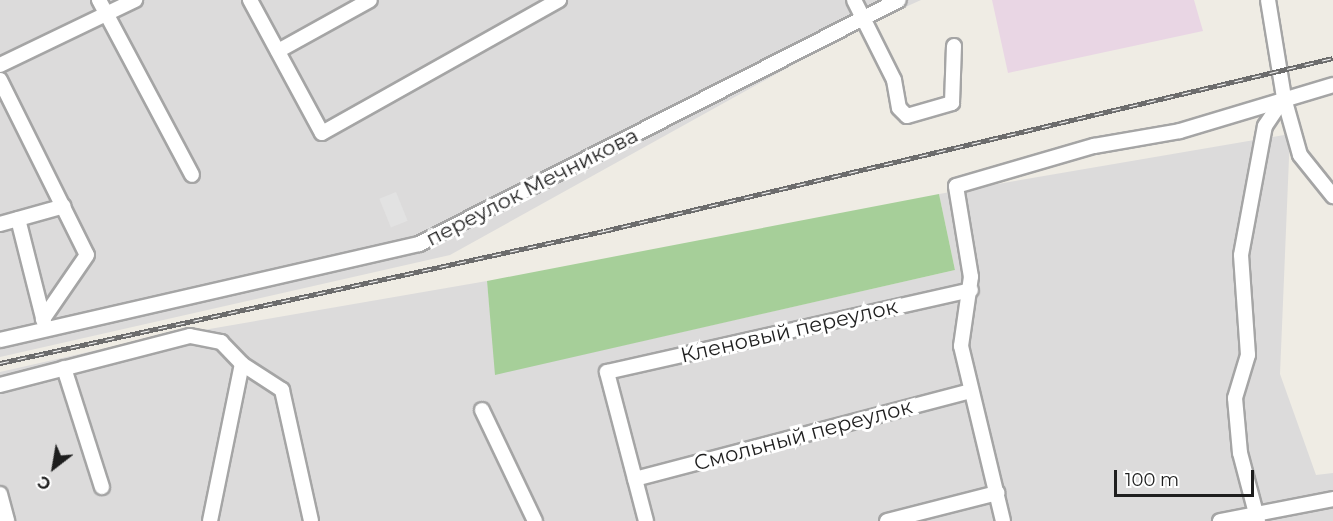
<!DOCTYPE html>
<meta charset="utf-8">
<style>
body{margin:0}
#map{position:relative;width:1333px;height:521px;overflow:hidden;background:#efece4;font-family:Montserrat,sans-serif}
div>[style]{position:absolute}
.residential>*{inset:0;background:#dcdbdb}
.industrial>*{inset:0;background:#e9d6e4}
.forest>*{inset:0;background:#a6cf99}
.parking>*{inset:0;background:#e2e2e2;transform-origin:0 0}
.roads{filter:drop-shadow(2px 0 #a5a5a5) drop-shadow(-2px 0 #a5a5a5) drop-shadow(0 2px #a5a5a5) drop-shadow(0 -2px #a5a5a5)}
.minor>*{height:14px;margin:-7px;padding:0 7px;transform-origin:7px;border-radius:7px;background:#fff}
.rail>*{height:5px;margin-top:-2.5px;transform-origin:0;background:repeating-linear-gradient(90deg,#fff 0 9px,#6c6c6c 0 18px);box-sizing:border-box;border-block:2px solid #6c6c6c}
span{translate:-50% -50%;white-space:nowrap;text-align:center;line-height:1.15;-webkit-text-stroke:6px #fff;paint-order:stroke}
.street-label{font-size:21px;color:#1e1e1e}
.north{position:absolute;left:24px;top:437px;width:60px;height:60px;-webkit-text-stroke:4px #fff;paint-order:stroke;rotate:211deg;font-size:16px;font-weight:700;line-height:24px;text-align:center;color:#1e1e1e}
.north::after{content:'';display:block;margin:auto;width:21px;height:27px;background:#1e1e1e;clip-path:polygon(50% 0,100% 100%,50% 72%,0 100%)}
.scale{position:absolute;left:1114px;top:470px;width:140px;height:27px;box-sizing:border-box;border:3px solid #1e1e1e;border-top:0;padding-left:8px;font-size:18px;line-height:21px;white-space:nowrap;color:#1e1e1e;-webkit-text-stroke:4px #fff;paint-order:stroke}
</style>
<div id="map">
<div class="residential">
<div style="clip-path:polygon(0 0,921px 0,861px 27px,450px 255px,0 357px)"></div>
<div style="clip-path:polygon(1290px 134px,1280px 374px,1316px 475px,1333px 473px,1333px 521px,0 521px,0 372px,128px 343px,487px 281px,496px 374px,955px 270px,939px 194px)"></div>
</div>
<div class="industrial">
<div style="clip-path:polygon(992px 0,1194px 0,1203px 31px,1008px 73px)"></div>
</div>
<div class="forest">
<div style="clip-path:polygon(939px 194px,955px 270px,495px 375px,487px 281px)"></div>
</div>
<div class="parking">
<div style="left:396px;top:192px;width:31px;height:18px;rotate:68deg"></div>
</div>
<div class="roads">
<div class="minor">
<div style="left:99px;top:0;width:198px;rotate:62deg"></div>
<div style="left:250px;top:0;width:151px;rotate:61.6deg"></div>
<div style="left:322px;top:133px;width:272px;rotate:-29.3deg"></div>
<div style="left:854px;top:0;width:89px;rotate:63.4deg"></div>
<div style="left:894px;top:80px;width:28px;rotate:80deg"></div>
<div style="left:899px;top:108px;width:11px;rotate:45deg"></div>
<div style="left:907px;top:116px;width:47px;rotate:-16.1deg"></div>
<div style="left:952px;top:103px;width:57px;rotate:-88deg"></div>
<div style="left:1268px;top:0;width:99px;rotate:80.7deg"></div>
<div style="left:1284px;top:98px;width:59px;rotate:74.3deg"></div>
<div style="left:1300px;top:155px;width:53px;rotate:51.2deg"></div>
<div style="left:278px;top:51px;width:105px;rotate:-29deg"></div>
<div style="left:0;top:65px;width:150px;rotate:-25.7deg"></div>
<div style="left:0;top:80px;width:195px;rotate:63.6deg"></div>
<div style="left:87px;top:255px;width:78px;rotate:124.5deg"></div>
<div style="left:18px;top:219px;width:106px;rotate:75.8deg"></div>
<div style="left:0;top:224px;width:66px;rotate:-15.7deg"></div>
<div style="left:0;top:340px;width:430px;rotate:-12.9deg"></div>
<div style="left:419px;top:244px;width:538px;rotate:-26.95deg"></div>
<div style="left:64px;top:368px;width:125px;rotate:72.3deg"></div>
<div style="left:0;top:385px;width:196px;rotate:-14.5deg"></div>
<div style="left:190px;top:336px;width:32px;rotate:11deg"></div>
<div style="left:221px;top:342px;width:30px;rotate:46deg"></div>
<div style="left:242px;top:364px;width:48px;rotate:33deg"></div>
<div style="left:282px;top:390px;width:134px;rotate:77.5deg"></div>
<div style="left:482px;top:410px;width:123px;rotate:64.5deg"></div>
<div style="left:635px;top:479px;width:347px;rotate:-14.7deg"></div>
<div style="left:0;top:494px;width:28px;rotate:75deg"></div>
<div style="left:210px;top:521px;width:160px;rotate:-78.5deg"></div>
<div style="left:646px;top:521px;width:154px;rotate:-104.7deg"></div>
<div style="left:607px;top:372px;width:373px;rotate:-12.7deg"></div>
<div style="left:887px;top:521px;width:114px;rotate:-14.3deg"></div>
<div style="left:1003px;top:521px;width:180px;rotate:-103.5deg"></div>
<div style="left:961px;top:346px;width:70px;rotate:-81.8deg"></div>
<div style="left:971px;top:277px;width:92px;rotate:-99.4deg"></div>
<div style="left:956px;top:186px;width:144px;rotate:-16.2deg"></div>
<div style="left:1094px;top:146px;width:87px;rotate:-9.9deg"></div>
<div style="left:1180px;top:131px;width:160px;rotate:-16.7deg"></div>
<div style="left:1220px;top:521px;width:115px;rotate:-11deg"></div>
<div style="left:1258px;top:521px;width:70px;rotate:-104.8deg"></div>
<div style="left:1240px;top:453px;width:55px;rotate:-95.2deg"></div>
<div style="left:1235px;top:398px;width:45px;rotate:-73.2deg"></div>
<div style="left:1248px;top:355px;width:100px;rotate:-94deg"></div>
<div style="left:1241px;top:255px;width:131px;rotate:-79.5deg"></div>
<div style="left:1265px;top:126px;width:34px;rotate:-56deg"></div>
</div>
</div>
<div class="rail">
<div style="left:0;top:363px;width:618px;rotate:-12.33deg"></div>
<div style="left:604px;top:231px;width:749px;rotate:-13.35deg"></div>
</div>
<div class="street-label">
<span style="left:532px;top:187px;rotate:-27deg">переулок Мечникова</span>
<span style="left:789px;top:331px;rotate:-13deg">Кленовый переулок</span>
<span style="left:803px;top:435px;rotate:-15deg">Смольный переулок</span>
</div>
<div class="north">С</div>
<div class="scale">100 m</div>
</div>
